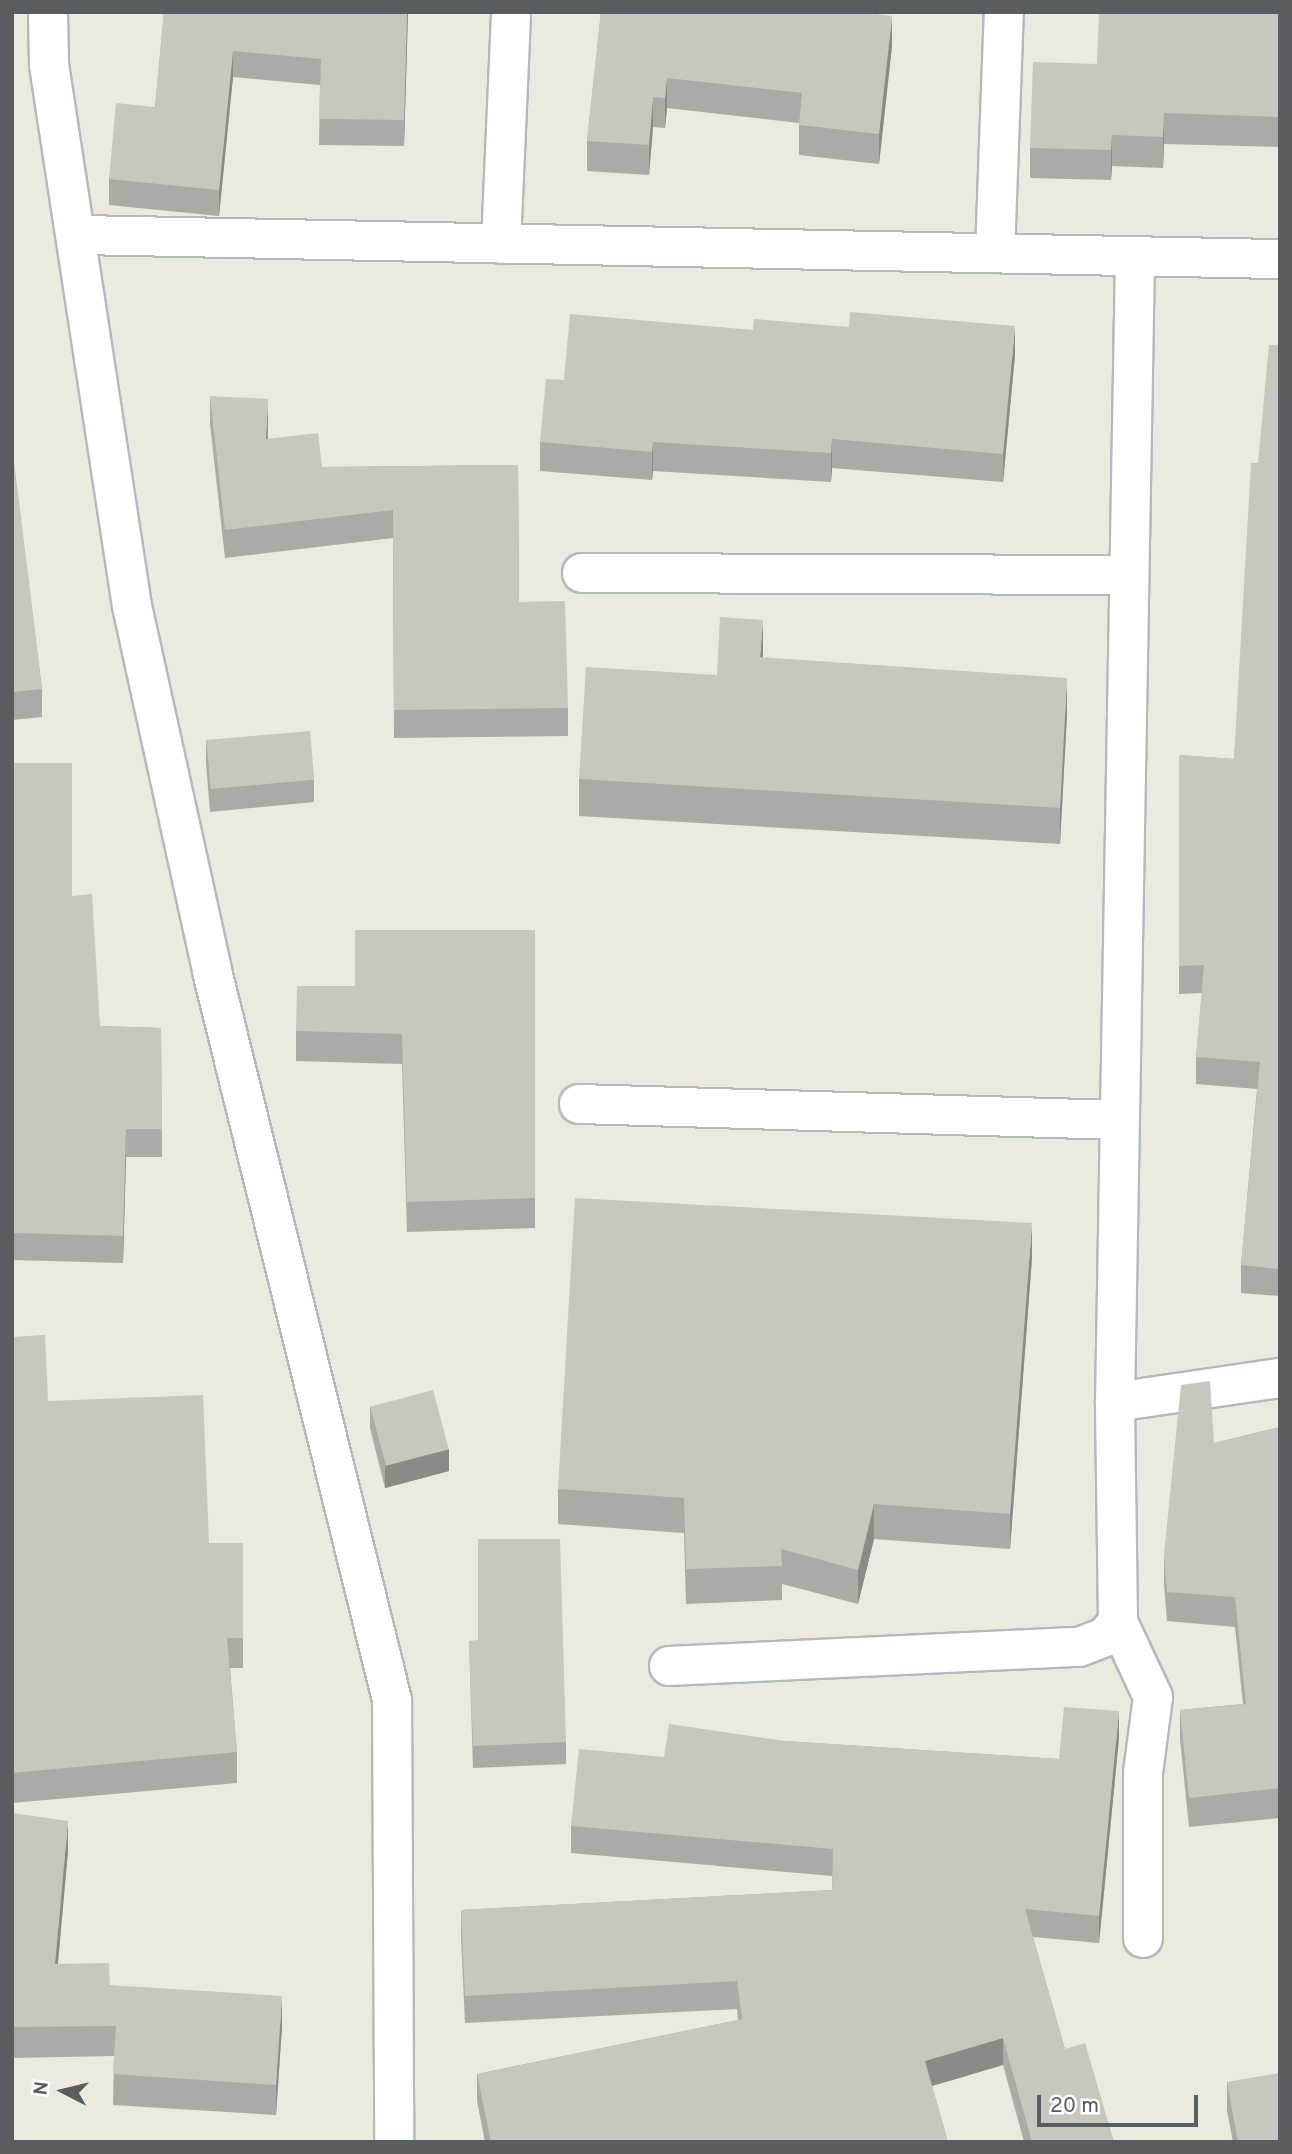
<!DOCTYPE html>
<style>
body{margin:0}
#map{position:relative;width:1292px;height:2154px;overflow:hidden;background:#ece9df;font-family:Overpass,sans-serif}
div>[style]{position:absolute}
.roads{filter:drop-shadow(2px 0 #b5b8bd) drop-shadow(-2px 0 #b5b8bd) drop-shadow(0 2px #b5b8bd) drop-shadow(0 -2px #b5b8bd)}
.street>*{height:38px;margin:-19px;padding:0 19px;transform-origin:19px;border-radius:19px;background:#fff}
.wall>*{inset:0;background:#ada9a4}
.shaded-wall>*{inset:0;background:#8d8a86}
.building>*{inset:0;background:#c9c5bf;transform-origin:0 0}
span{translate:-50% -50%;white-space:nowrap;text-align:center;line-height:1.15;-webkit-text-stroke:6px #fff;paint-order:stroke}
.frame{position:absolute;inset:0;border:14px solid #585d61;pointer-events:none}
.north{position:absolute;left:28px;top:2056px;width:70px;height:70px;-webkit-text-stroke:5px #fff;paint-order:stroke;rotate:277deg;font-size:19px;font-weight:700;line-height:28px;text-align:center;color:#585d61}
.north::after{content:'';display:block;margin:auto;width:24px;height:32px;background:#585d61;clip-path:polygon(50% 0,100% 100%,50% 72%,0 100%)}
.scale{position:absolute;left:1037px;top:2095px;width:161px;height:32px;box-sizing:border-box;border:4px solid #585d61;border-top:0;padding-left:9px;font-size:21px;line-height:24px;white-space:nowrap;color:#585d61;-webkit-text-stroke:5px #fff;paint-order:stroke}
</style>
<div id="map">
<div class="roads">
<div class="street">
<div style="left:48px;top:12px;width:53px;rotate:88.9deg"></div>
<div style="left:49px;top:65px;width:547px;rotate:81.28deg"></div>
<div style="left:132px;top:606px;width:374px;rotate:77.6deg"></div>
<div style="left:212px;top:971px;width:751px;rotate:76.13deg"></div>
<div style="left:392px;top:1700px;width:442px;rotate:89.7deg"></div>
<div style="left:80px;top:235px;width:1200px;rotate:1.15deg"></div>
<div style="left:501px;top:244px;width:232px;rotate:-87.5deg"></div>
<div style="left:995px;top:253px;width:241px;rotate:-87.9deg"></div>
<div style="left:582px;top:573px;width:547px;rotate:0.21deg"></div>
<div style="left:579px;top:1104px;width:540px;rotate:1.7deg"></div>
<div style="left:1115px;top:1402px;width:167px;rotate:-8.3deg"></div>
<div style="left:1118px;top:1622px;width:83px;rotate:65deg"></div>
<div style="left:1153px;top:1697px;width:77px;rotate:97.5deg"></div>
<div style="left:1143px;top:1773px;width:165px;rotate:90deg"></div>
<div style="left:669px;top:1666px;width:410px;rotate:-2.7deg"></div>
<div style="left:1079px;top:1647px;width:28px;rotate:-21deg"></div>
<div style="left:1105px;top:1637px;width:20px;rotate:-49deg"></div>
<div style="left:1118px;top:1622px;width:220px;rotate:-90.8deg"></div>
<div style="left:1115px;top:1402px;width:1146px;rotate:-89deg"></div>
</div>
</div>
<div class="wall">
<div style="clip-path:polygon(164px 12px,408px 12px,404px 146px,319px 145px,320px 85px,233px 77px,219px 216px,109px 205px,109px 179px,155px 107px)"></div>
<div style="clip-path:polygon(601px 12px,878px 12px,878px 15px,892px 46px,879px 164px,799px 155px,799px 123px,667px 108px,665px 128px,653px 127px,649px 175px,587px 171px,587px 141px)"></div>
<div style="clip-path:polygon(1280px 12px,1280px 147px,1164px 144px,1163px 168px,1112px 166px,1111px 180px,1030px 178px,1030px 148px,1097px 64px)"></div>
<div style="clip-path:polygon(1280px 345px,1280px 1296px,1241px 1293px,1241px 1265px,1257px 1089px,1196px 1084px,1196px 1057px,1202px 993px,1179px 994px,1179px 755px,1234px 759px,1258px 463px)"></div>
<div style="clip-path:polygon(1015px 355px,1003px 482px,832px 468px,831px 482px,653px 471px,652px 480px,540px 471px,540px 442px,564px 380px)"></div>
<div style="clip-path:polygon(210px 396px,268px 427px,268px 439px,322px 467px,518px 465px,519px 602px,568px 708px,568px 736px,394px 738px,393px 538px,225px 558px,210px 424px)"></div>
<div style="clip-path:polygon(12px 448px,42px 689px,42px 717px,12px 720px)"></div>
<div style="clip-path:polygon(717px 675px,1067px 714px,1060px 844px,579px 816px,579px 779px)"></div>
<div style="clip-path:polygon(206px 741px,314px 780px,314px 802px,210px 812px,206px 763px)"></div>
<div style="clip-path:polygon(12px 763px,72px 896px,100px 1026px,161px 1028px,162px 1157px,126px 1157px,123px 1263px,12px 1260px)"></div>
<div style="clip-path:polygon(535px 930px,535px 1228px,407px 1232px,402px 1064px,296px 1061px,296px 1031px,355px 986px)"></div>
<div style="clip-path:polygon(1032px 1258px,1010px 1549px,874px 1539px,858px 1604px,782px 1584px,782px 1600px,686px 1604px,684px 1533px,558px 1524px,558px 1489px)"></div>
<div style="clip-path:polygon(12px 1337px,48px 1401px,209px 1543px,243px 1543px,243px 1668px,230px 1668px,237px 1752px,237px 1783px,12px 1803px)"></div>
<div style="clip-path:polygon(370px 1406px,449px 1471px,385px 1488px,370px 1428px)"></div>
<div style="clip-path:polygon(1280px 1427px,1280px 1818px,1189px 1827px,1180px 1739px,1180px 1710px,1243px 1704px,1235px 1627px,1167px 1621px,1164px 1584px,1164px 1555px,1214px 1443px)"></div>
<div style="clip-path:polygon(469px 1641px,566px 1742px,566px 1764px,473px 1768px)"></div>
<div style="clip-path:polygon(1119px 1738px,1099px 1943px,1033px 1937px,1065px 2049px,1114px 2142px,1024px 2142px,1003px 2065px,932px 2086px,948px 2142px,485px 2142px,477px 2101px,477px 2074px,738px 2020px,737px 2009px,465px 2023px,461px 1937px,461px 1910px,832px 1890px,832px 1876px,571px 1853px,571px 1826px,664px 1757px,785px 1741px,1059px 1759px)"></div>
<div style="clip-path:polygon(12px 1813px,68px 1851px,58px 1964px,110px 1985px,282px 2026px,276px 2115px,113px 2105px,114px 2056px,12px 2058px)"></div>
<div style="clip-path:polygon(1227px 2082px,1280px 2142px,1233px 2142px,1227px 2111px)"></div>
</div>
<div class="shaded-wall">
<div style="clip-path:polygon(407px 12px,408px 12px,404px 146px,404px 120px)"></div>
<div style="clip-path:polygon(892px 16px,892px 46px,879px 164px,879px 134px)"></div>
<div style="clip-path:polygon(233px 51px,233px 77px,219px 216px,219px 190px)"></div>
<div style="clip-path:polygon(667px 78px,667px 108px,665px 128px,665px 98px)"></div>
<div style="clip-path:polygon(653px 97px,653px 127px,649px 175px,649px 145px)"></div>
<div style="clip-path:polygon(1164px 113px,1164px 144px,1163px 168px,1163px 137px)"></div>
<div style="clip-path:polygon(1112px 135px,1112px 166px,1111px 180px,1111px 150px)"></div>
<div style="clip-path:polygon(1015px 326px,1015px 355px,1003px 482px,1003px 454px)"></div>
<div style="clip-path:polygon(268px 399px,268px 427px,266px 467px,266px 439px)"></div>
<div style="clip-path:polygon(832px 439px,832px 468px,831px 482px,831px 453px)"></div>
<div style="clip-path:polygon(653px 442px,653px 471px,652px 480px,652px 452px)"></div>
<div style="clip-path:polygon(763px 620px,763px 656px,760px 694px,760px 657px)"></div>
<div style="clip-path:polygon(1067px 678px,1067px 714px,1060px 844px,1060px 808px)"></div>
<div style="clip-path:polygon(126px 1129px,126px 1157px,123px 1263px,123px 1236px)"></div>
<div style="clip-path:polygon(1032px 1223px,1032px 1258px,1010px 1549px,1010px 1514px)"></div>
<div style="clip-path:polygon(449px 1449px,449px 1471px,385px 1488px,385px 1466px)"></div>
<div style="clip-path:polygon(874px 1504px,874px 1539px,858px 1604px,858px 1570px)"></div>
<div style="clip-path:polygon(1119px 1711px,1119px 1738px,1099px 1943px,1099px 1916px)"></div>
<div style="clip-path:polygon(68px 1821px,68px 1851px,55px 1994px,55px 1964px)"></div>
<div style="clip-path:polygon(282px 1996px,282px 2026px,276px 2115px,276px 2085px)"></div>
<div style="clip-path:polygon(1003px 2038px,1003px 2065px,925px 2088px,925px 2061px)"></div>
</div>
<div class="building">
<div style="clip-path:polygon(164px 12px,407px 12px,404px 120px,319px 119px,321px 59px,233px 51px,219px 190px,109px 179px,116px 103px,155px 107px)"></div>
<div style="clip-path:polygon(601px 12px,875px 12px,875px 14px,892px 16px,879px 134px,799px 125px,802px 93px,667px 78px,665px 98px,653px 97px,649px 145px,587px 141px)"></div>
<div style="clip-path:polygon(1099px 12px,1280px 12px,1280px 117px,1164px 113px,1163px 137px,1112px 135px,1111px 150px,1030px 148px,1033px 62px,1097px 64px)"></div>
<div style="clip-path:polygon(850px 312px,1015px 326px,1003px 454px,832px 439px,831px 453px,653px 442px,652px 452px,540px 442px,546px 379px,564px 380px,570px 314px,753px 330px,754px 319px,849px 327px)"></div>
<div style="clip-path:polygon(1269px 345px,1280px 345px,1280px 1269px,1241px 1265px,1260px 1062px,1196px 1057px,1204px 965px,1179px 966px,1179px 755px,1234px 759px,1251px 463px,1258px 463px)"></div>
<div style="clip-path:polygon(210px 396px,268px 399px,266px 439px,318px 433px,322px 467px,518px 465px,519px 602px,565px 601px,568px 708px,394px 710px,393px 510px,225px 530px)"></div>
<div style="clip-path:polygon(12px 448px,42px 689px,12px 692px)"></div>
<div style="clip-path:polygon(720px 617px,763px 620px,760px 657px,1067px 678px,1060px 808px,579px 779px,586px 667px,717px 675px)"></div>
<div style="left:310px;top:731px;width:49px;height:104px;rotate:85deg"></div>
<div style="clip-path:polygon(12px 763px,72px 763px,72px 896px,92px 894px,100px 1026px,161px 1028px,162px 1129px,126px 1129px,123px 1236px,12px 1233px)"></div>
<div style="clip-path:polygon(355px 930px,535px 930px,535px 1198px,407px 1202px,402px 1034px,296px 1031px,297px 986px,355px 986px)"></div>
<div style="clip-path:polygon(575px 1198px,1032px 1223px,1010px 1514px,874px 1504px,858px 1570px,781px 1549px,782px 1566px,686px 1569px,684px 1498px,558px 1489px)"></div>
<div style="clip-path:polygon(45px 1335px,48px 1401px,203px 1395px,209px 1543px,243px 1543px,243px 1638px,227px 1638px,237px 1752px,12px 1773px,12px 1337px)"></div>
<div style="clip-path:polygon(1210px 1381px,1214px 1443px,1280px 1427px,1280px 1788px,1189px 1798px,1180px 1710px,1246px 1704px,1235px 1597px,1167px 1592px,1164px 1555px,1181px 1385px)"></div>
<div style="left:433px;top:1390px;width:61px;height:65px;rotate:75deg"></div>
<div style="clip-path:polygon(478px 1539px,560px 1539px,566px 1742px,473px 1746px,469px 1641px,478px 1640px)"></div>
<div style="clip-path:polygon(1064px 1707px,1119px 1711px,1099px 1916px,1025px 1909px,1065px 2049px,1085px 2043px,1114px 2142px,1032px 2142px,1003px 2038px,925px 2061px,948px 2142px,491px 2142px,477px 2074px,742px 2019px,737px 1981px,465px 1996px,461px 1910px,832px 1890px,833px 1849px,571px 1826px,579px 1749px,664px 1757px,669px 1724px,785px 1741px,1059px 1759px)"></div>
<div style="clip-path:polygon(12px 1813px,68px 1821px,55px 1964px,109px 1963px,110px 1985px,282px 1996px,276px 2085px,113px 2074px,116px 2026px,12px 2027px)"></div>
<div style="clip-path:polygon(1280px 2073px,1280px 2142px,1238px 2142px,1227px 2082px)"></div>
</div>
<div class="frame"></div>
<div class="north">N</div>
<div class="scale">20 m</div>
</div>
